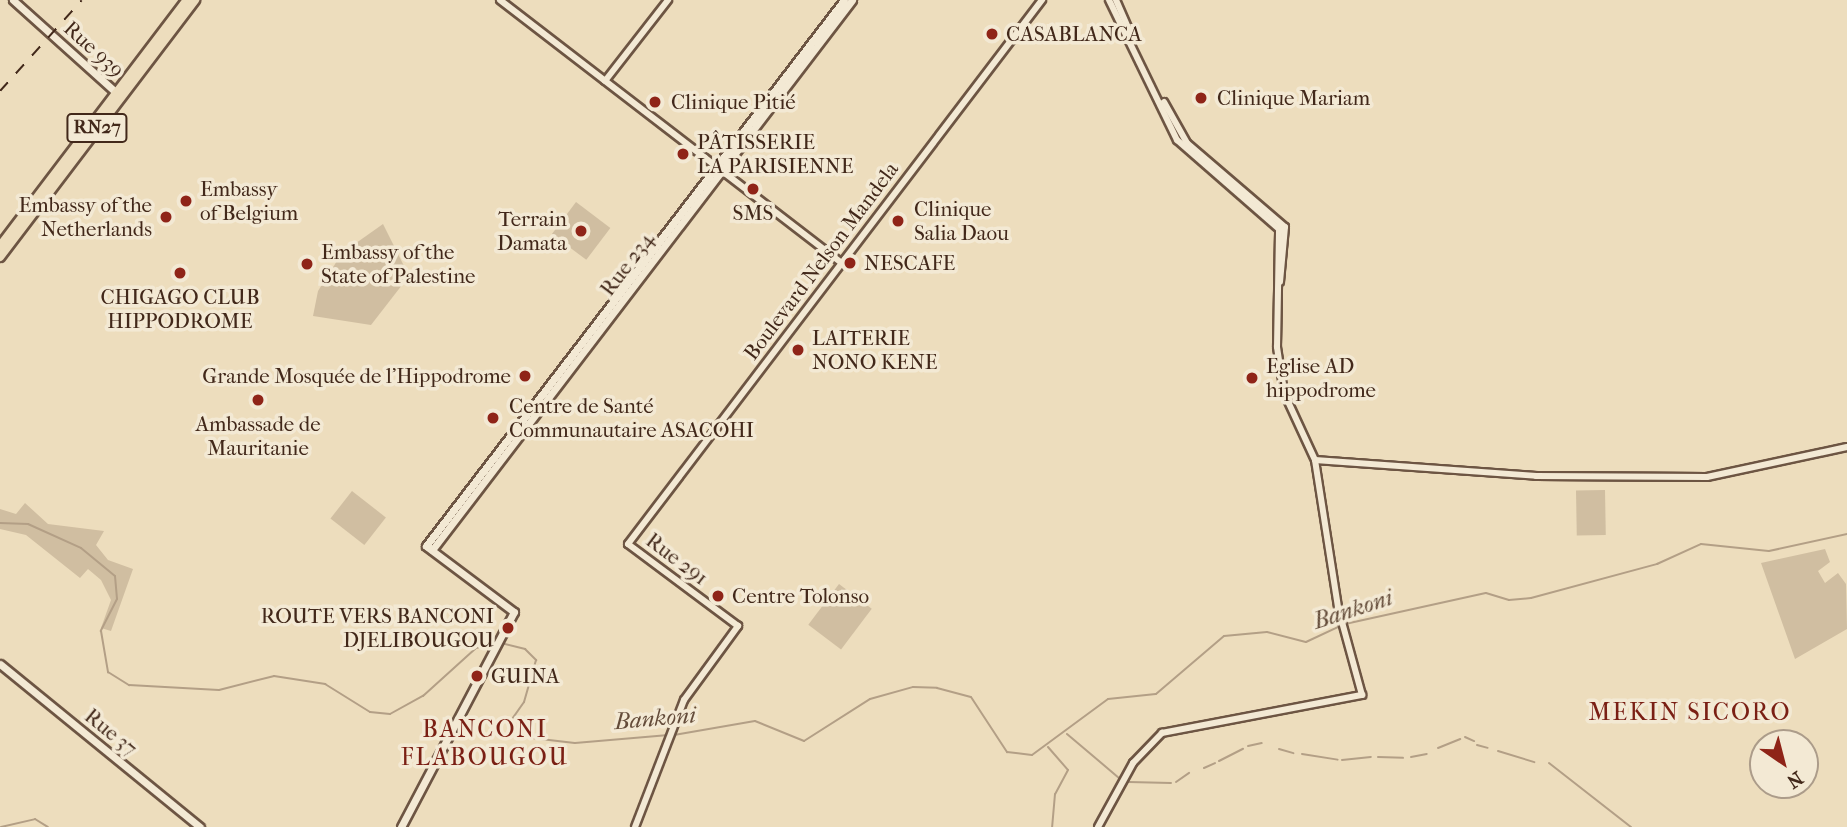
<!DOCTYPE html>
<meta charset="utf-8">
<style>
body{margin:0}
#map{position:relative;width:1847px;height:827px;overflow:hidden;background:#edddbd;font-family:"IM FELL French Canon",serif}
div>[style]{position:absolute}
.green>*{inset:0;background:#d0bea1;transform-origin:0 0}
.stream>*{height:2px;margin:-1px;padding:0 1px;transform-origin:1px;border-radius:1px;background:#b39f86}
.roads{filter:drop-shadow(2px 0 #6d5543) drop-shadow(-2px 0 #6d5543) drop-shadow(0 2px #6d5543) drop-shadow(0 -2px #6d5543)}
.tertiary>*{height:6px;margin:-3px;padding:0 3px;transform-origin:3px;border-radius:3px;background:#f3e9d4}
.secondary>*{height:7px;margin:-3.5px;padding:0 3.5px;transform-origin:3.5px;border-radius:3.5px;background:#f3e9d4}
.primary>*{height:8px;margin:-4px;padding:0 4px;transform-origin:4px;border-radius:4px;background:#edddbd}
.rail>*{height:2px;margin-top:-1px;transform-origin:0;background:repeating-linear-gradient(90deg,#42281a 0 12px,transparent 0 24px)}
.dots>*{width:19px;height:19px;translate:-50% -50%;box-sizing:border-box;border:4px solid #f3e9d4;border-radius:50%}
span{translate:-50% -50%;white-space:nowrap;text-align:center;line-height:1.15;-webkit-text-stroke:7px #f3e9d4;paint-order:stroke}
.shield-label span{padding:2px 5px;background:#f3e9d4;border:2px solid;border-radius:5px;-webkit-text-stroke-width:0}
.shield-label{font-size:19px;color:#42281a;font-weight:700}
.poi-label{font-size:21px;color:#42281a}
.left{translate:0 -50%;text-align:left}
.right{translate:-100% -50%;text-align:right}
.street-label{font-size:21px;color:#42281a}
.water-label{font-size:23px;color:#644c3a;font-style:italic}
.quarter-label{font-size:24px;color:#7a1f14;letter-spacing:2px}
.north{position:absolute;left:1749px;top:729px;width:70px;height:70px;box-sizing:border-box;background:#f3e9d4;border:2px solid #ac9c8a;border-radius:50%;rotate:145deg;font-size:19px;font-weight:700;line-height:28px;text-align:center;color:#42281a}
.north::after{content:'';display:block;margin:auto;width:24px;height:32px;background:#8f2418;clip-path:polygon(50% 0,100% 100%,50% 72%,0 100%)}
</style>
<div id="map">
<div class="green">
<div style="left:576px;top:202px;width:43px;height:40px;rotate:37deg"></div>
<div style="clip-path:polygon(383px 224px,409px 276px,371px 325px,313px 316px,318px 291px,342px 253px)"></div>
<div style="left:1605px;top:490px;width:45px;height:29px;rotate:89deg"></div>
<div style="left:352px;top:491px;width:43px;height:35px;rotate:38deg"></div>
<div style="clip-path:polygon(25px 503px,48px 524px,104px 531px,96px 545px,108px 560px,133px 569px,111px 631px,101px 628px,111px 600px,101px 580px,88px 569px,80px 578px,26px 535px,0 529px,0 509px,16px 514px)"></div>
<div style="clip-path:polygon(1825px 549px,1830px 562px,1818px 571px,1825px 583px,1838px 573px,1846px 584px,1847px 629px,1795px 659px,1761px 563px)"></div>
<div style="left:839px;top:584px;width:41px;height:51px;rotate:37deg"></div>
</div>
<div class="stream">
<div style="left:0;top:523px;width:28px;rotate:2deg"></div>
<div style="left:28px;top:524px;width:58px;rotate:24.4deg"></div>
<div style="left:81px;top:548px;width:44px;rotate:39.5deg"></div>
<div style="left:115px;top:576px;width:23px;rotate:85deg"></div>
<div style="left:117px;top:599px;width:36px;rotate:117deg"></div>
<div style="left:101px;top:631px;width:42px;rotate:80.3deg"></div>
<div style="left:108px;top:672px;width:25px;rotate:32deg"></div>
<div style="left:129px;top:685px;width:90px;rotate:3.2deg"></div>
<div style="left:219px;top:690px;width:57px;rotate:-14.3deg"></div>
<div style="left:274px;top:676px;width:52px;rotate:8.9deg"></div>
<div style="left:325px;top:684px;width:53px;rotate:31.9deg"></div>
<div style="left:370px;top:712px;width:20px;rotate:6deg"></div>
<div style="left:390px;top:714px;width:38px;rotate:-29deg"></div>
<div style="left:423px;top:696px;width:72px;rotate:-42.2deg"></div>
<div style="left:476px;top:648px;width:20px;rotate:-15deg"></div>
<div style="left:1345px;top:624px;width:144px;rotate:-12.4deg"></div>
<div style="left:1486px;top:593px;width:24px;rotate:17deg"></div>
<div style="left:1509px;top:600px;width:22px;rotate:-5deg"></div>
<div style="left:1531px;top:598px;width:131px;rotate:-15.1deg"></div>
<div style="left:1657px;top:564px;width:48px;rotate:-24.4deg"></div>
<div style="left:1701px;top:544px;width:68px;rotate:5.9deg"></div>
<div style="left:1769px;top:551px;width:80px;rotate:-12.3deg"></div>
<div style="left:501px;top:643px;width:25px;rotate:14deg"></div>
<div style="left:525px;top:649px;width:16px;rotate:45deg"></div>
<div style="left:536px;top:660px;width:44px;rotate:105.9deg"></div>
<div style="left:524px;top:702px;width:24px;rotate:125deg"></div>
<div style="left:510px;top:722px;width:27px;rotate:36deg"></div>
<div style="left:532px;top:738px;width:43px;rotate:6.6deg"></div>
<div style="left:575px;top:743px;width:94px;rotate:-4.9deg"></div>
<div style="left:1067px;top:734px;width:68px;rotate:40.2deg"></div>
<div style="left:674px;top:735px;width:82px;rotate:-9.8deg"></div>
<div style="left:755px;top:721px;width:53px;rotate:22.2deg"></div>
<div style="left:804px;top:741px;width:78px;rotate:-32.5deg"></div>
<div style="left:870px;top:699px;width:45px;rotate:-15.6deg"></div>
<div style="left:913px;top:687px;width:24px;rotate:2deg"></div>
<div style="left:937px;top:688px;width:35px;rotate:15deg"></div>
<div style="left:971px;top:697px;width:66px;rotate:56.8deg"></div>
<div style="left:1007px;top:752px;width:25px;rotate:7deg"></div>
<div style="left:1032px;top:755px;width:94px;rotate:-36.4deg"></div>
<div style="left:1108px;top:699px;width:48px;rotate:-5.9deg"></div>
<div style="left:1156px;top:694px;width:89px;rotate:-40.5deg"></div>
<div style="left:1224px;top:636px;width:43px;rotate:-5.3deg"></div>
<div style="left:1267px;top:632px;width:40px;rotate:14.4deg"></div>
<div style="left:1306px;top:642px;width:38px;rotate:-25deg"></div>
<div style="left:1465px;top:737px;width:10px;rotate:24deg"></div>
<div style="left:1477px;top:745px;width:11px;rotate:15deg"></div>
<div style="left:1248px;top:746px;width:14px;rotate:-12deg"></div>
<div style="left:1048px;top:747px;width:30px;rotate:49deg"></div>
<div style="left:1068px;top:770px;width:27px;rotate:118deg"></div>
<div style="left:1055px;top:794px;width:33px;rotate:95deg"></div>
<div style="left:1438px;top:748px;width:24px;rotate:-22deg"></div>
<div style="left:1279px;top:749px;width:15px;rotate:16deg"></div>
<div style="left:1498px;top:751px;width:38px;rotate:17deg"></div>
<div style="left:1302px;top:754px;width:36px;rotate:9deg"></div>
<div style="left:1378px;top:757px;width:25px;rotate:2deg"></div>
<div style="left:1411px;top:757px;width:16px;rotate:-11deg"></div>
<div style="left:1342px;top:760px;width:29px;rotate:-6deg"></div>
<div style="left:1219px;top:761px;width:27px;rotate:-27deg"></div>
<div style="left:1549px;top:763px;width:104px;rotate:38deg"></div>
<div style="left:1204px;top:768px;width:12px;rotate:-24deg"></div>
<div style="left:1129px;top:782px;width:42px;rotate:1.4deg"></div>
<div style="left:1176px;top:782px;width:16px;rotate:-35deg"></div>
<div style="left:1px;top:827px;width:35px;rotate:-13deg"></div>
<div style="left:35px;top:819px;width:15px;rotate:32deg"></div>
</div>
<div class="roads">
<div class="tertiary">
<div style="left:500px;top:0;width:431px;rotate:37.6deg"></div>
<div style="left:1116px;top:0;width:43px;rotate:66.4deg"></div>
<div style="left:605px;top:81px;width:103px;rotate:-52.1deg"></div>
<div style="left:1164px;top:102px;width:47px;rotate:60.7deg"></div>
<div style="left:1187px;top:143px;width:129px;rotate:40.6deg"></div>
<div style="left:1285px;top:227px;width:55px;rotate:95.2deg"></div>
<div style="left:1315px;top:460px;width:222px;rotate:4.1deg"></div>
<div style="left:1536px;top:476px;width:171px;rotate:0.3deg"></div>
<div style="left:1707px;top:477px;width:143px;rotate:-12.1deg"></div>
<div style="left:635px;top:827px;width:136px;rotate:-68.9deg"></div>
<div style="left:684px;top:700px;width:92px;rotate:-53.9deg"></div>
<div style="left:738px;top:626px;width:137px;rotate:-143.3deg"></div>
<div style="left:628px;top:544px;width:684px;rotate:-52.73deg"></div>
<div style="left:1098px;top:827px;width:73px;rotate:-61.3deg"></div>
<div style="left:1133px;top:763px;width:42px;rotate:-46deg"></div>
<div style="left:1162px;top:733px;width:204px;rotate:-10.8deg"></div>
<div style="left:1362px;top:695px;width:91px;rotate:-105.3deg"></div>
<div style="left:1338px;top:607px;width:149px;rotate:-98.9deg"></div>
<div style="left:1315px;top:460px;width:74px;rotate:-114.8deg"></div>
<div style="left:1284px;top:393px;width:47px;rotate:-98.7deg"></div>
<div style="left:1277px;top:347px;width:118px;rotate:-89deg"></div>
<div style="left:1279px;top:229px;width:135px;rotate:-138.9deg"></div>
<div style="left:1177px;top:140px;width:156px;rotate:-115.9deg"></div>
</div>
<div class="secondary">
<div style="left:13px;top:0;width:142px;rotate:41.9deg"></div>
<div style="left:432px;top:550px;width:692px;rotate:-52.63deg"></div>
<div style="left:0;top:664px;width:258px;rotate:39.2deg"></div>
<div style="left:401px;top:827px;width:243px;rotate:-62.3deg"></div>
<div style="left:514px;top:612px;width:110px;rotate:-143.1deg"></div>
<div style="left:426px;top:546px;width:688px;rotate:-52.56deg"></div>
</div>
<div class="primary">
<div style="left:0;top:246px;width:309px;rotate:-52.8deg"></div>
<div style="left:0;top:257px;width:323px;rotate:-52.8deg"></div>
</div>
</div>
<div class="rail">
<div style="left:0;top:91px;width:122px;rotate:-48deg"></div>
</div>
<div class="dots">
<div style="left:992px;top:34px;background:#8f2418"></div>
<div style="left:1201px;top:98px;background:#8f2418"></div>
<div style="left:655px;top:102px;background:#8f2418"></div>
<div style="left:683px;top:154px;background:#8f2418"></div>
<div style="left:753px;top:189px;background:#8f2418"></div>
<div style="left:186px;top:201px;background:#8f2418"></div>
<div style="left:166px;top:217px;background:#8f2418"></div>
<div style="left:898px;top:221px;background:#8f2418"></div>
<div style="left:581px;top:231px;background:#8f2418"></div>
<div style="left:850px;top:263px;background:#8f2418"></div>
<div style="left:307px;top:264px;background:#8f2418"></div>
<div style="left:180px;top:273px;background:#8f2418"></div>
<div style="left:798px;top:350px;background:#8f2418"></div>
<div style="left:525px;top:376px;background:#8f2418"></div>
<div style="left:1252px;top:378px;background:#8f2418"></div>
<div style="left:258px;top:400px;background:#8f2418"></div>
<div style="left:493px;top:418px;background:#8f2418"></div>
<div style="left:718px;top:596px;background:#8f2418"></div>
<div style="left:508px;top:628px;background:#8f2418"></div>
<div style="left:477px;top:676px;background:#8f2418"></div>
</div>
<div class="shield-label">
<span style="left:97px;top:128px">RN27</span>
</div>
<div class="poi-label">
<span class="left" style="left:1006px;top:34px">CASABLANCA</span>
<span class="left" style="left:1217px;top:98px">Clinique Mariam</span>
<span class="left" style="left:671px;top:102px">Clinique Pitié</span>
<span class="left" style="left:697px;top:154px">PÂTISSERIE<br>LA PARISIENNE</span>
<span class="left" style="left:200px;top:201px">Embassy<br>of Belgium</span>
<span class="right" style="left:152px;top:217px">Embassy of the<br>Netherlands</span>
<span class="left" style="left:914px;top:221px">Clinique<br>Salia Daou</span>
<span style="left:753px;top:213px">SMS</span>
<span class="right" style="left:567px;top:231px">Terrain<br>Damata</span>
<span class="left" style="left:321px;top:264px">Embassy of the<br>State of Palestine</span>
<span class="left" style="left:864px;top:263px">NESCAFE</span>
<span style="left:180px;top:309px">CHIGAGO CLUB<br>HIPPODROME</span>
<span class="left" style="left:812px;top:350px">LAITERIE<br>NONO KENE</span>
<span class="left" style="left:1266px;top:378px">Eglise AD<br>hippodrome</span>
<span class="right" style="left:511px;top:376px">Grande Mosquée de l'Hippodrome</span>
<span class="left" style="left:509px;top:418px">Centre de Santé<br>Communautaire ASACOHI</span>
<span style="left:258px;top:436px">Ambassade de<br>Mauritanie</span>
<span class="left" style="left:732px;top:596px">Centre Tolonso</span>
<span class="right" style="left:494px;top:628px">ROUTE VERS BANCONI<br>DJELIBOUGOU</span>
<span class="left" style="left:491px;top:676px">GUINA</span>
</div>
<div class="street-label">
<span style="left:94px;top:49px;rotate:42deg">Rue 939</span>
<span style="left:821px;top:261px;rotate:-53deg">Boulevard Nelson Mandela</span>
<span style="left:627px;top:264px;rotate:-53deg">Rue 234</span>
<span style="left:677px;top:559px;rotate:37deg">Rue 291</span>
<span style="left:111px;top:732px;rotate:39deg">Rue 37</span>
</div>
<div class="water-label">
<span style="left:1353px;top:610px;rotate:-18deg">Bankoni</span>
<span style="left:655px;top:719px;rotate:-5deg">Bankoni</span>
</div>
<div class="quarter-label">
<span style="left:1690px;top:713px">MEKIN SICORO</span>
<span style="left:485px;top:744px">BANCONI<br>FLABOUGOU</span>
</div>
<div class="north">N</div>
</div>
